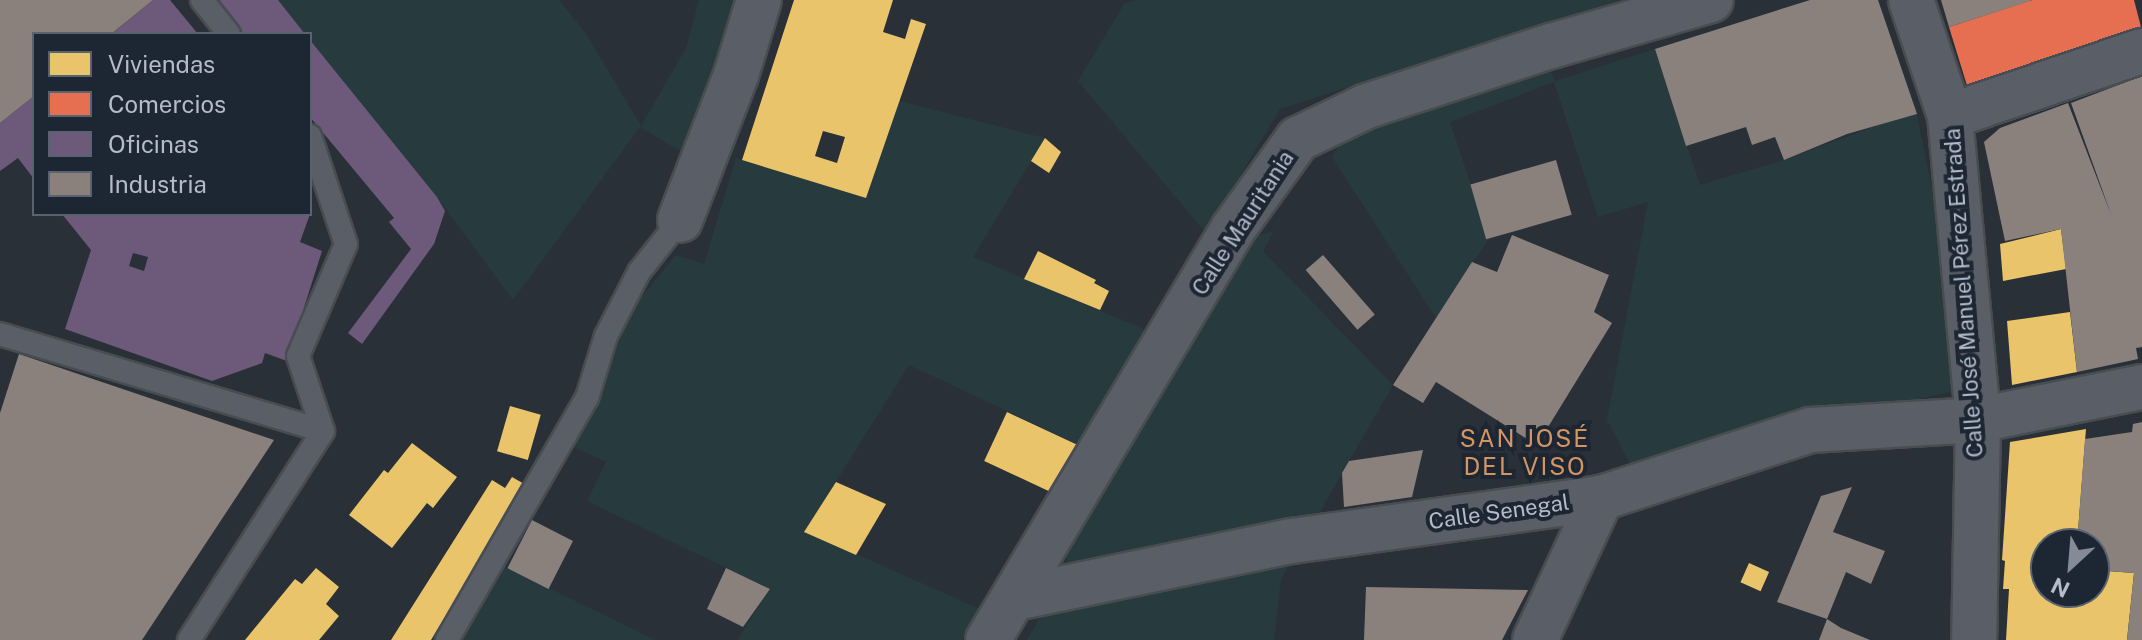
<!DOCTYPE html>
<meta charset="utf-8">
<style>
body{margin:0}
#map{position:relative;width:2142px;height:640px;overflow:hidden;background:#2a3038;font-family:"Public Sans",sans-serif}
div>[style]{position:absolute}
.green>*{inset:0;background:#273a3e}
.homes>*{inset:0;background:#e9c46a;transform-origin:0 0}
.shops>*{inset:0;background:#e76f51}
.offices>*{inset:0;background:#6d597a}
.industry>*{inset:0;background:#8a817c;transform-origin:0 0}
.roads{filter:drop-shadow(2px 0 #484c53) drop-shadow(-2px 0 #484c53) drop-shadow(0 2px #484c53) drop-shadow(0 -2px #484c53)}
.lane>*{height:22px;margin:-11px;padding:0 11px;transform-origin:11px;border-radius:11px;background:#5a5e66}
.street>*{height:44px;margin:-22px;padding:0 22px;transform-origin:22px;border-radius:22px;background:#5a5e66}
span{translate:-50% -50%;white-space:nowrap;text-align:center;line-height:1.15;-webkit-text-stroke:8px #1d2633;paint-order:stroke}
.street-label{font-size:22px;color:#b4bcc9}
.neighbourhood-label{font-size:24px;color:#d59563;letter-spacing:2px}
.legend{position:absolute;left:32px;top:32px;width:280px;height:184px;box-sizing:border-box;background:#1d2633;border:2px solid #59626f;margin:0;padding:10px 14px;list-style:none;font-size:24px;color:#b4bcc9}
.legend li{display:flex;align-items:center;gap:16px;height:40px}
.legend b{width:40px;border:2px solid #59626f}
.north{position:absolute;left:2030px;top:528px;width:80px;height:80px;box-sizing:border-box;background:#1d2633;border:2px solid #59626f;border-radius:50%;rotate:206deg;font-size:22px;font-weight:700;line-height:32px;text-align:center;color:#b4bcc9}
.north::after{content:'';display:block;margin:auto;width:28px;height:36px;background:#848b96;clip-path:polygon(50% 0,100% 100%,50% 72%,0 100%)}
</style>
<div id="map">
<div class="green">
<div style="clip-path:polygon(278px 0,559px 0,585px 32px,641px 126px,686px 48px,699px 0,742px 0,685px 154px,640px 127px,513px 300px,437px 197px,310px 40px,310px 34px,305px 34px)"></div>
<div style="clip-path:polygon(1136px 0,1620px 0,1280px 109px,1206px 233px,1078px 81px,1124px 4px)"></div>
<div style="clip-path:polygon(1655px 49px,1700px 185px,1784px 160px,1916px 111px,1941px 231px,1954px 391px,1630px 464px,1607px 420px,1648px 202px,1598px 217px,1554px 82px,1450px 122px,1489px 239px,1436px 318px,1332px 157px,1337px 148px,1338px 133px,1547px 61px,1555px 81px)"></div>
<div style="clip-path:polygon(899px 101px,1045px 138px,973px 257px,1148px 331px,1081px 446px,909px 365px,805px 531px,982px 610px,963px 640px,737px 640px,770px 589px,587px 501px,606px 462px,572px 446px,637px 302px,676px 255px,704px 264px,736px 158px,866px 198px)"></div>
<div style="clip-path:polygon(1274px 231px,1263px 251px,1393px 385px,1281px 579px,1274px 640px,1027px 640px,1070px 566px,1065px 555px,1247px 238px)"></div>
<div style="clip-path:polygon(504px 566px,655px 640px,459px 640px)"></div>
</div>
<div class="homes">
<div style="clip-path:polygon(evenodd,794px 0,893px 0,883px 32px,905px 39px,911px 19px,926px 24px,866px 198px,742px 160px,794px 0,823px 131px,845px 137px,837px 163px,815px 156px,823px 131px)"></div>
<div style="clip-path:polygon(1045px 138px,1061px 152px,1049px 173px,1031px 161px)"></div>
<div style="clip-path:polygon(2061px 229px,2066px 269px,2003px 281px,2000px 244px)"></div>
<div style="clip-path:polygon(1038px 251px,1096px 280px,1094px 283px,1109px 291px,1100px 310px,1024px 279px)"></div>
<div style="clip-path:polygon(2070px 312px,2077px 372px,2012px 385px,2007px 321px)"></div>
<div style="left:510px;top:406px;width:32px;height:47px;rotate:16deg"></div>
<div style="left:1007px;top:412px;width:81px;height:54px;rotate:25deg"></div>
<div style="clip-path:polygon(2086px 429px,2077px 544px,2046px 544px,2046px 592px,2094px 592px,2094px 570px,2134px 573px,2127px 640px,2006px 640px,2009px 589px,2003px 589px,2005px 561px,2002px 560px,2010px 442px)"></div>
<div style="clip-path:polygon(412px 443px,457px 477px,433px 508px,427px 503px,392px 548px,349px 515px,384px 470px,388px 473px)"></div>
<div style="clip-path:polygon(512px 477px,526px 485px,431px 640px,391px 640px,492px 480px,505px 488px)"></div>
<div style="clip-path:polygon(836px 482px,886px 504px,856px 555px,804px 532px)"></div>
<div style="left:1749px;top:563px;width:22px;height:21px;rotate:24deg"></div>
<div style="clip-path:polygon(316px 568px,339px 587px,326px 604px,339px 616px,319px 640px,245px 640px,295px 579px,302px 584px)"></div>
</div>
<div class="shops">
<div style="clip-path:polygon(2032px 0,2134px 0,2142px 31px,1969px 92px,1949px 27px)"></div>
</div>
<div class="offices">
<div style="clip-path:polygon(153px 0,170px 0,198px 34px,111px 34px)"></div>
<div style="clip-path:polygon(212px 0,278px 0,305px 34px,241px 34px)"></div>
<div style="clip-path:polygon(310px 40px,437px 197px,445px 211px,434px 244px,362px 344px,348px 333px,411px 249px,389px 222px,394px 218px,310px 117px)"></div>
<div style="clip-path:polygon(34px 96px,34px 179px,18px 158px,0 171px,0 123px)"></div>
<div style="clip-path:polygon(evenodd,62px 214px,310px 214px,300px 242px,322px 251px,287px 361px,265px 353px,262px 363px,212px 381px,65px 329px,91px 250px,62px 214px,133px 253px,148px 257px,144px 271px,129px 266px,133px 253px)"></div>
</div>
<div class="industry">
<div style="clip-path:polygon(0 0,153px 0,111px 34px,34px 34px,34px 96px,0 123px)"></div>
<div style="clip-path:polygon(1810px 0,1878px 0,1917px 114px,1847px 134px,1784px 160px,1775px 137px,1752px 145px,1746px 127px,1686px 146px,1655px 49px)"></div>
<div style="clip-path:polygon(1941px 0,2030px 0,2030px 1px,1949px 27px)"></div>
<div style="clip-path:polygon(2142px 76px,2142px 347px,2136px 348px,2138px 359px,2077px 372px,2061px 229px,2005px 241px,1984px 142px,2000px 128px,2068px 103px,2112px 217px,2071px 103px)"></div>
<div style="left:1556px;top:160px;width:57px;height:89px;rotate:74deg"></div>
<div style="clip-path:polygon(1512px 235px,1609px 275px,1594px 312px,1612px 323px,1537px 445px,1436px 382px,1423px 403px,1393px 385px,1472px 262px,1497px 272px)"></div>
<div style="left:1323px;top:255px;width:79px;height:23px;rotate:49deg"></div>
<div style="clip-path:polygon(19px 354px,274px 440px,142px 640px,0 640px,0 413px)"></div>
<div style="clip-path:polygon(2142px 422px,2142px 640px,2127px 640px,2134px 573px,2094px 570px,2094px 544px,2077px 544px,2085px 439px,2132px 432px,2133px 424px)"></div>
<div style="clip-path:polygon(1423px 450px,1412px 497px,1344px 507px,1342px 473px,1349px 461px)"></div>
<div style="clip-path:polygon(1852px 487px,1833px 532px,1885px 551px,1871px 584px,1846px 572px,1827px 619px,1777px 602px,1821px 496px)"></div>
<div style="left:532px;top:520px;width:46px;height:54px;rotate:27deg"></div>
<div style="clip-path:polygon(726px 568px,770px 589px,743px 627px,707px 609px)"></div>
<div style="clip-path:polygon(1366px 587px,1528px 590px,1502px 640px,1364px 640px)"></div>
<div style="clip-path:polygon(1827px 619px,1841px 628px,1870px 640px,1819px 640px)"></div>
</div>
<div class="roads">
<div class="lane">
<div style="left:202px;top:0;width:43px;rotate:51.5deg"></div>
<div style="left:310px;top:136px;width:114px;rotate:71.6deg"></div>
<div style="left:346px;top:244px;width:122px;rotate:113.2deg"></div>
<div style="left:298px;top:356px;width:79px;rotate:71.6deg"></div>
<div style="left:0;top:334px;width:337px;rotate:16.7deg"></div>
<div style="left:189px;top:640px;width:248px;rotate:-57.3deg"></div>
<div style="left:447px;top:640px;width:280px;rotate:-60deg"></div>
<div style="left:587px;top:398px;width:65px;rotate:-73deg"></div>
<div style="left:606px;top:336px;width:72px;rotate:-62.7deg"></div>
<div style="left:639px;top:272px;width:66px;rotate:-51.7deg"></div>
</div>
<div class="street">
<div style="left:1911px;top:0;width:122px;rotate:71.4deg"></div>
<div style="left:1950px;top:116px;width:305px;rotate:84.7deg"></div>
<div style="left:1978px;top:420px;width:220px;rotate:91deg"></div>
<div style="left:1950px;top:116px;width:203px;rotate:-18.7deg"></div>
<div style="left:680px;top:220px;width:155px;rotate:-68.9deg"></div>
<div style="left:736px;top:75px;width:78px;rotate:-73deg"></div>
<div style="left:1016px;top:598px;width:282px;rotate:-11.7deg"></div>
<div style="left:1292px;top:541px;width:312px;rotate:-7.9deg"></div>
<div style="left:1601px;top:498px;width:220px;rotate:-18deg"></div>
<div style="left:1810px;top:430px;width:168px;rotate:-3.4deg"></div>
<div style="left:1978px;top:420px;width:167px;rotate:-11.4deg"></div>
<div style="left:988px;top:640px;width:478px;rotate:-59.2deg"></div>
<div style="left:1233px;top:229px;width:111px;rotate:-54.2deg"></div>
<div style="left:1298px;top:139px;width:76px;rotate:-25.6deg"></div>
<div style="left:1367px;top:106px;width:194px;rotate:-18.1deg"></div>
<div style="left:1551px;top:46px;width:166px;rotate:-16deg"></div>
<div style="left:1535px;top:640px;width:157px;rotate:-65.1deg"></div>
</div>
</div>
<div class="street-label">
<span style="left:1243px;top:223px;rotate:-57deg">Calle Mauritania</span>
<span style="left:1964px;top:293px;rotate:-94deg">Calle José Manuel Pérez Estrada</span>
<span style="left:1499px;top:512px;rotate:-8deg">Calle Senegal</span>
</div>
<div class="neighbourhood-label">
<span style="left:1525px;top:453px">SAN JOSÉ<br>DEL VISO</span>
</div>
<ul class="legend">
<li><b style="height:22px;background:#e9c46a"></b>Viviendas</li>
<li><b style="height:22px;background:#e76f51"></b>Comercios</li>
<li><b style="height:22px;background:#6d597a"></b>Oficinas</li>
<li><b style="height:22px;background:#8a817c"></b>Industria</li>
</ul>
<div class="north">N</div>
</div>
